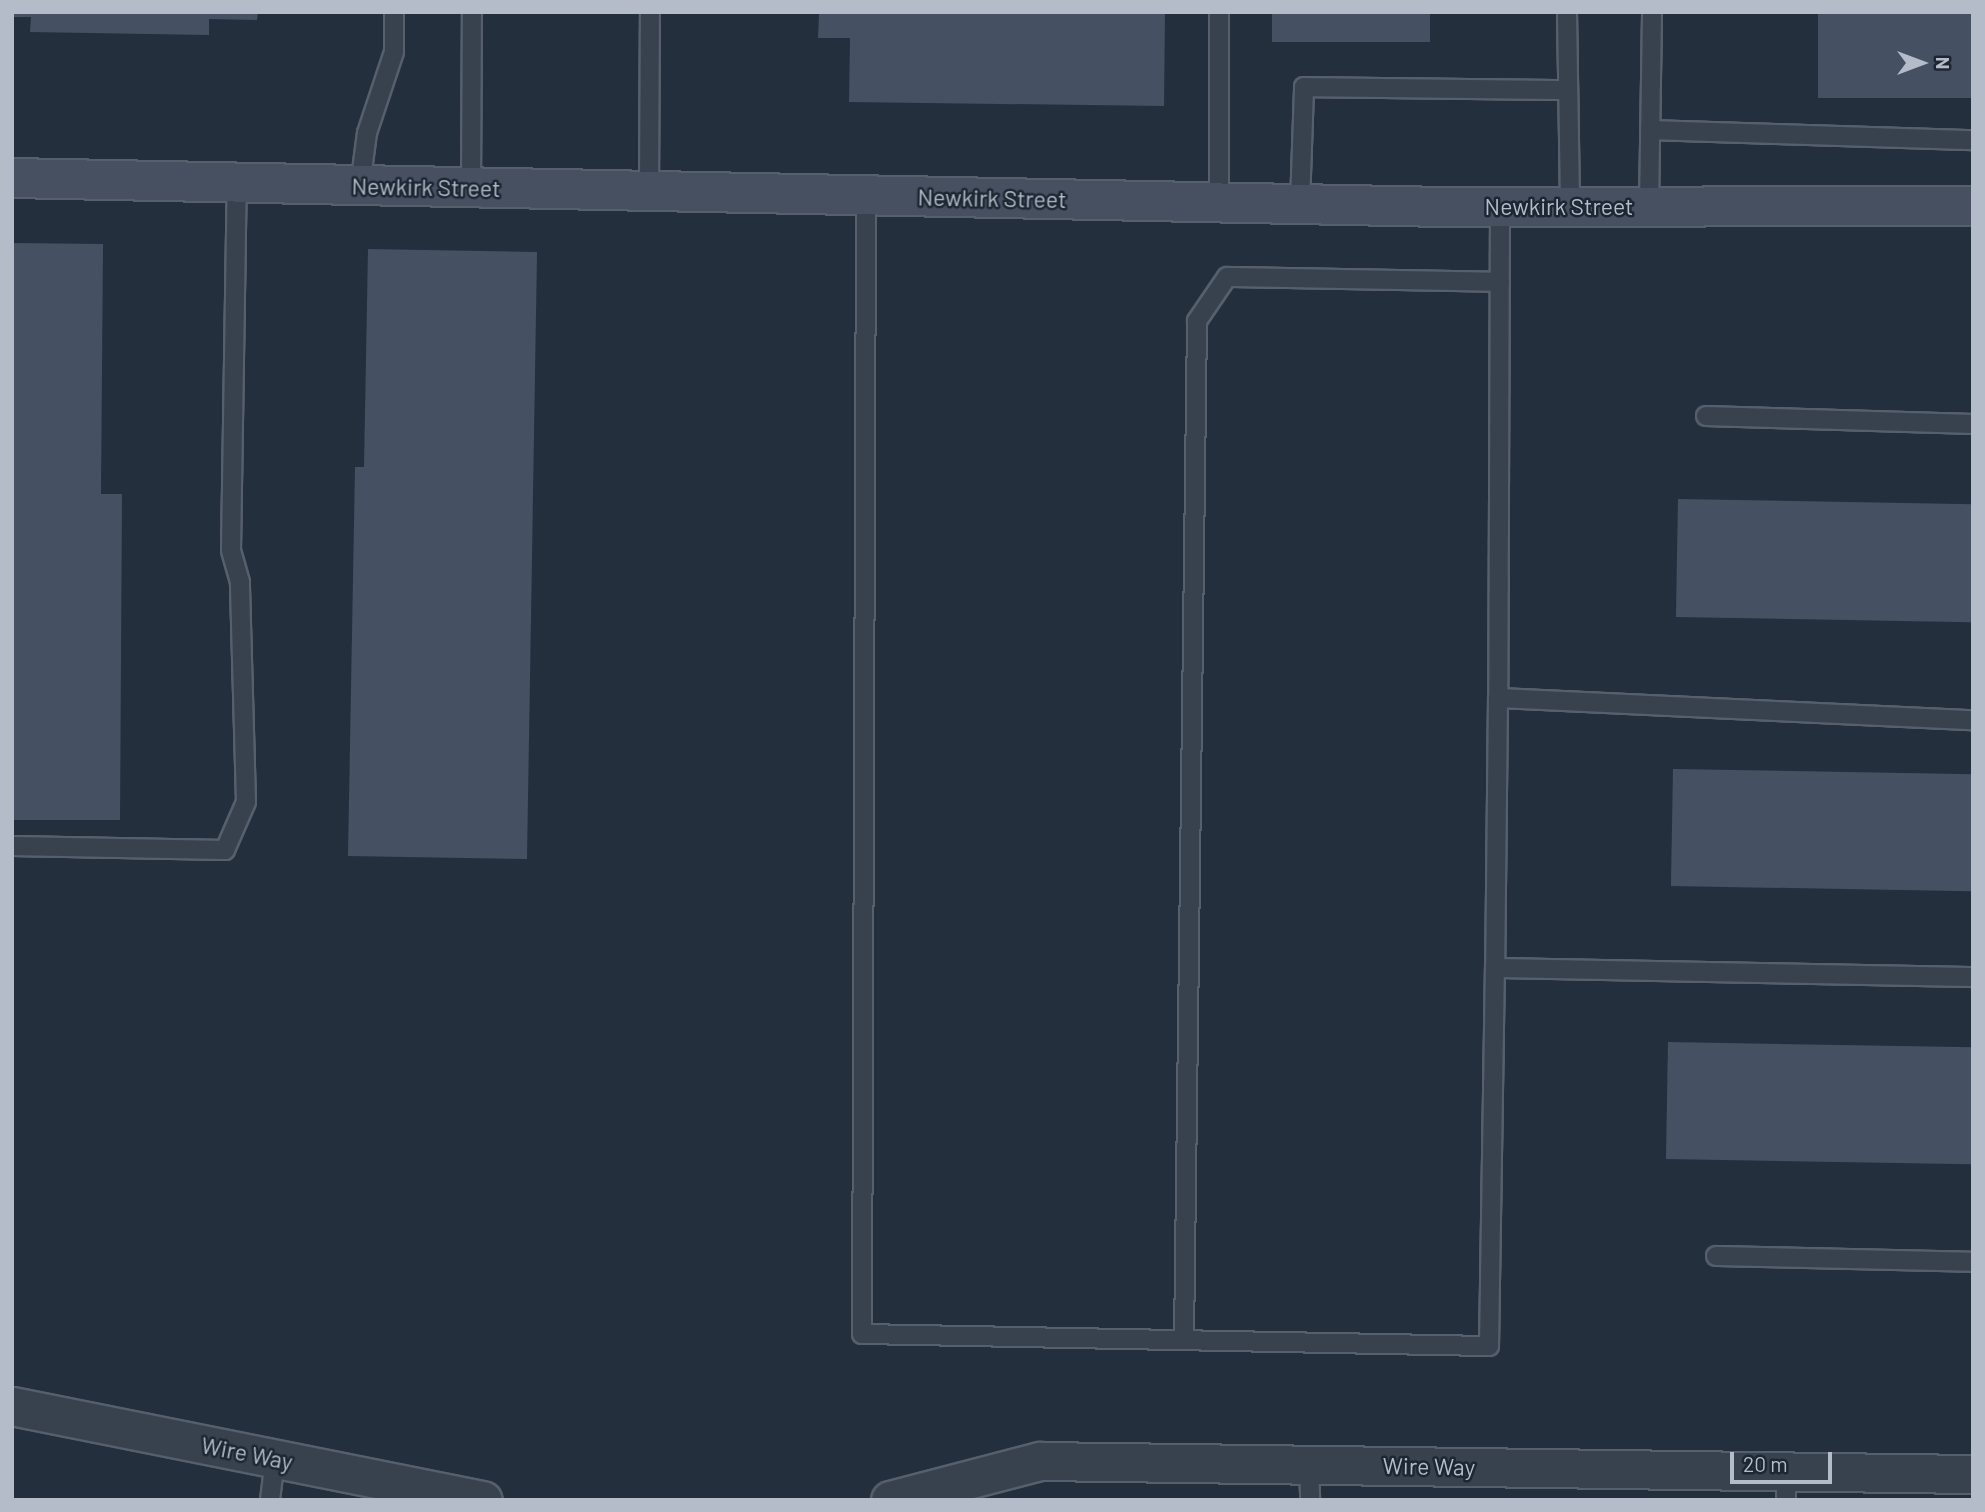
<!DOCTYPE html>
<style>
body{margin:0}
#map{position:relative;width:1985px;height:1512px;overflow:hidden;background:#242f3e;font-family:Barlow,sans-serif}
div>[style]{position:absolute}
.building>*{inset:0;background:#455162;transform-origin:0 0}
.roads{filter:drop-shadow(2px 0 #565f6c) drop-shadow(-2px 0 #565f6c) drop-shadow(0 2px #565f6c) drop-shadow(0 -2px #565f6c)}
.lane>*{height:18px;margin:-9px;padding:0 9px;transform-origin:9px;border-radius:9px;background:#38414e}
.street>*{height:37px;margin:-18.5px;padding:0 18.5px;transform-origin:18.5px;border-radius:18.5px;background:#38414e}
.secondary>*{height:38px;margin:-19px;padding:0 19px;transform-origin:19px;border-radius:19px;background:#465061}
span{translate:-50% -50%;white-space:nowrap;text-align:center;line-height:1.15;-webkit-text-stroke:5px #1d2633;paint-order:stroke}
.street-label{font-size:23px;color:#b4bcc9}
.frame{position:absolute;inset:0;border:14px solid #b4bcc9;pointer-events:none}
.north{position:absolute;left:1887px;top:28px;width:70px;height:70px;-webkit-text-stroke:5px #1d2633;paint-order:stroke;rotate:90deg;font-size:19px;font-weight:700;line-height:28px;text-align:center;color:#b4bcc9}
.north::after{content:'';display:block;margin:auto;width:24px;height:32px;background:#b4bcc9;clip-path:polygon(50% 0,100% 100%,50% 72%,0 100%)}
.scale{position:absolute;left:1730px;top:1452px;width:102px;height:32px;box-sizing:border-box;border:4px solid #b4bcc9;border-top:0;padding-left:9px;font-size:21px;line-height:24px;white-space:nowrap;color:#b4bcc9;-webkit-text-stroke:5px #1d2633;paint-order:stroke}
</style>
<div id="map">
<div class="building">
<div style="clip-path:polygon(12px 12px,258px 12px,257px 20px,209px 19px,209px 35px,30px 32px,31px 17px,12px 17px)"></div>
<div style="clip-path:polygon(850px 12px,1165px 12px,1164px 106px,849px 102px,850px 38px,818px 38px,819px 14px)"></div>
<div style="left:1272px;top:12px;width:158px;height:30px"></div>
<div style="left:1818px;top:12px;width:155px;height:86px"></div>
<div style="clip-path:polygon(12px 243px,103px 244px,101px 494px,122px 494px,120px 820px,12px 820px)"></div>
<div style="clip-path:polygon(368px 249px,537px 252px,527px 859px,348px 856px,355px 467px,364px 467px)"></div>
<div style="left:1678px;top:499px;width:295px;height:118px;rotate:1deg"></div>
<div style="left:1673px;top:769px;width:300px;height:117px;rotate:1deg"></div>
<div style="left:1668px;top:1042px;width:305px;height:117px;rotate:1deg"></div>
</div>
<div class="roads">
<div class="lane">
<div style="left:1567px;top:12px;width:195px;rotate:89.1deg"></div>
<div style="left:1650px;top:130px;width:323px;rotate:1.8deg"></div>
<div style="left:360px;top:186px;width:53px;rotate:-82.5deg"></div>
<div style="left:367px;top:133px;width:85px;rotate:-71.6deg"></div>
<div style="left:394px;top:52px;width:40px;rotate:-90deg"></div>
<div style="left:471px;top:188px;width:176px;rotate:-89.7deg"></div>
<div style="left:649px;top:191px;width:179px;rotate:-89.7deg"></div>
<div style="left:866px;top:196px;width:1138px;rotate:90.2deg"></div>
<div style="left:862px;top:1334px;width:627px;rotate:1.1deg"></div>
<div style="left:1489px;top:1346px;width:378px;rotate:-89.1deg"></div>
<div style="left:1219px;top:202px;width:190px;rotate:-90deg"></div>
<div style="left:1300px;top:204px;width:117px;rotate:-88deg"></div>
<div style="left:1304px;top:87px;width:264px;rotate:0.7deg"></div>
<div style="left:1649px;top:206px;width:194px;rotate:-89.1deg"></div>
<div style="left:1500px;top:207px;width:491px;rotate:90.2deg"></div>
<div style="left:1498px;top:698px;width:476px;rotate:2.7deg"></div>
<div style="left:1706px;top:416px;width:267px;rotate:1.7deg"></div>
<div style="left:1498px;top:698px;width:270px;rotate:90.6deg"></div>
<div style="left:1495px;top:968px;width:478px;rotate:1.1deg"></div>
<div style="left:12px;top:846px;width:213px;rotate:1.1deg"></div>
<div style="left:225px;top:850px;width:52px;rotate:-66.4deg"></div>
<div style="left:246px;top:802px;width:220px;rotate:-91.6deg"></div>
<div style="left:240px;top:582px;width:33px;rotate:-106deg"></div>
<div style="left:231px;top:550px;width:367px;rotate:-89.1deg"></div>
<div style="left:1716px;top:1256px;width:257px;rotate:1.3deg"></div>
<div style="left:1184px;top:1340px;width:1019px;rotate:-89.27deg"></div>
<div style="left:1197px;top:321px;width:53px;rotate:-55.7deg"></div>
<div style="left:1227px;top:277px;width:273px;rotate:1deg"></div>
<div style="left:1309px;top:1465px;width:35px;rotate:88deg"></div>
<div style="left:1786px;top:1471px;width:29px;rotate:90deg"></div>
<div style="left:270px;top:1500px;width:41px;rotate:-83deg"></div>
</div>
<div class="street">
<div style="left:12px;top:1406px;width:480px;rotate:11.3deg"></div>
<div style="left:890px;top:1500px;width:155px;rotate:-14.6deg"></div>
<div style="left:1040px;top:1461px;width:933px;rotate:0.8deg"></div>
</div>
<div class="secondary">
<div style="left:12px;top:178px;width:1435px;rotate:1.16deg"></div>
<div style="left:1447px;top:207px;width:526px;rotate:-0.11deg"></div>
</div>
</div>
<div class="street-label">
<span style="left:426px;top:187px;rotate:1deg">Newkirk Street</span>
<span style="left:992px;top:198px;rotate:1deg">Newkirk Street</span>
<span style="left:1559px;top:206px">Newkirk Street</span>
<span style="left:247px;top:1453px;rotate:11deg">Wire Way</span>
<span style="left:1429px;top:1466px;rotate:1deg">Wire Way</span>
</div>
<div class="frame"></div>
<div class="north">N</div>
<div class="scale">20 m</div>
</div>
